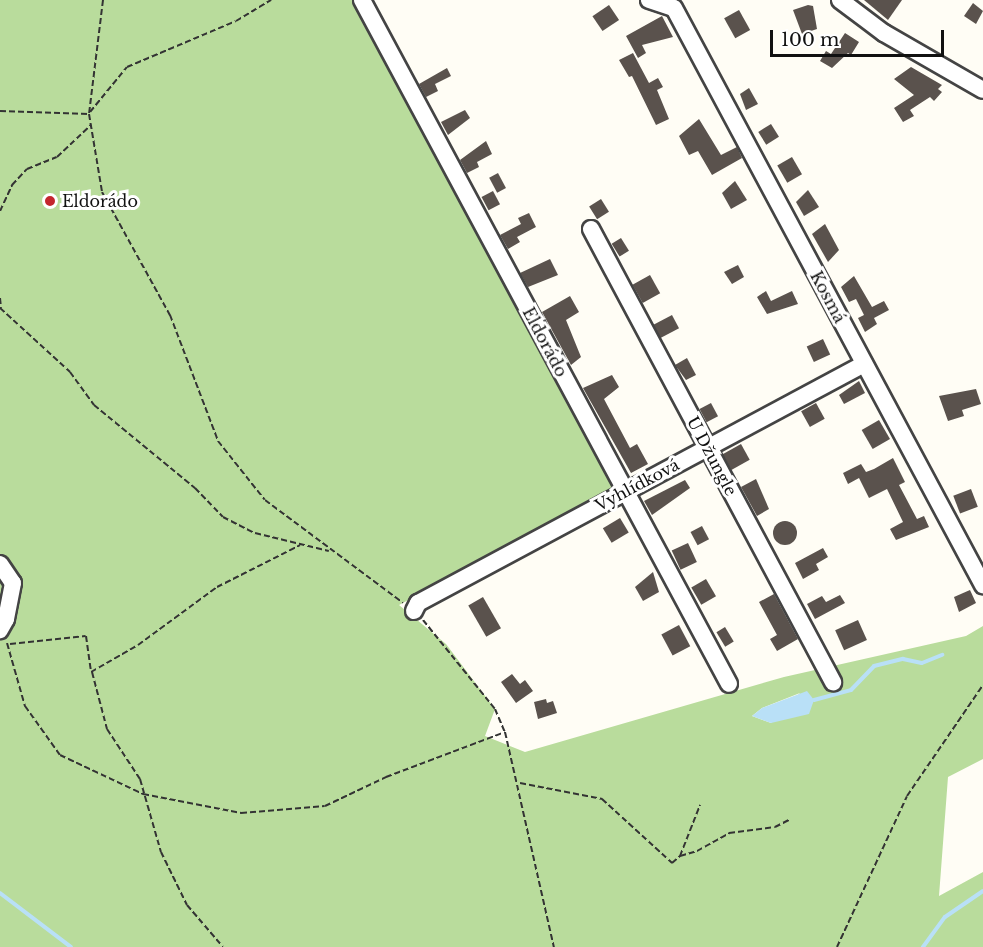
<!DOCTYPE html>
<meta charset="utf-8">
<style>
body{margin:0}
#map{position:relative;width:983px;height:947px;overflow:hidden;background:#fffdf5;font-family:"Libre Baskerville",serif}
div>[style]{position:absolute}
.forest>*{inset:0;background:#b9dc9c}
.water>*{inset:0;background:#b9e0f7}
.stream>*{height:4px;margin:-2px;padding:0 2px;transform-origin:2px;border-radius:2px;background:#b9e0f7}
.building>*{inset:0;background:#5a524d;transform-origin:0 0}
.round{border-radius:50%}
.path>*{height:2px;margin-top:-1px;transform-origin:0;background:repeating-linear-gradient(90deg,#333 0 6px,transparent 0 9px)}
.roads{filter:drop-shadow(2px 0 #444) drop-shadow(-2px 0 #444) drop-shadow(0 2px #444) drop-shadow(0 -2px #444)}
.minor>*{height:16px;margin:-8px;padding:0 8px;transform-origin:8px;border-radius:8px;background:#fff}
.dots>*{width:16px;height:16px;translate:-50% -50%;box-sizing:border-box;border:3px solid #fff;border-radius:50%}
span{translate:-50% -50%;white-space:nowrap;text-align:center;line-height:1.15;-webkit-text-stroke:6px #fff;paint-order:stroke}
.poi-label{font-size:16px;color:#111}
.left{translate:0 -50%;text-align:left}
.street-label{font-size:16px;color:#111}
.scale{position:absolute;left:770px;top:30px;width:174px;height:27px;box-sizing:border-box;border:3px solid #111;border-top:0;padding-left:8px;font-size:18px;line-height:21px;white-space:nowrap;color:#111;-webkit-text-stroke:4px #fff;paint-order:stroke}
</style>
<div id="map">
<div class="forest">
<div style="clip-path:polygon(evenodd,0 0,354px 0,615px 490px,399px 605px,446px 644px,495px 709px,485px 736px,525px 752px,784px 677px,966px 636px,983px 626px,983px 759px,948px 777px,939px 896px,983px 872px,983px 947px,0 947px,0 0,800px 693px,771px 723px,752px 716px,762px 708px,800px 693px)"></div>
</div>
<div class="water">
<div style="clip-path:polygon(807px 691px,814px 700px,809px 714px,771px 723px,752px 716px,762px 708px)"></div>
</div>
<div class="stream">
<div style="left:814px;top:700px;width:38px;rotate:-15deg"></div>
<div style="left:851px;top:690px;width:33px;rotate:-46deg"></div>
<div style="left:874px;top:666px;width:30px;rotate:-14deg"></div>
<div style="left:903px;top:659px;width:19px;rotate:12deg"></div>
<div style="left:922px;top:663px;width:22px;rotate:-22deg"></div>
<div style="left:0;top:893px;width:89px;rotate:37.3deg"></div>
<div style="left:923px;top:947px;width:37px;rotate:-54deg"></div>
<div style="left:945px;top:917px;width:46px;rotate:-34.4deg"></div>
</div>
<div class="building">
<div style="clip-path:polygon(864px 0,902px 0,888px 20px)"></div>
<div style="clip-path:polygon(973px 3px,983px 11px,976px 24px,964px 16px)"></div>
<div style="left:609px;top:5px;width:18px;height:20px;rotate:56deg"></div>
<div style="clip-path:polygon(808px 5px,813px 6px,817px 29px,802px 34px,793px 10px)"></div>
<div style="left:739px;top:10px;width:23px;height:17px;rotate:61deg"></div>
<div style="clip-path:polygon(662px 16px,673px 37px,642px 45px,646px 53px,638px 58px,626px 36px)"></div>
<div style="clip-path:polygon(845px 33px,859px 42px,851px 55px,848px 53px,832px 68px,820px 61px,826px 51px,831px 54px)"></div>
<div style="clip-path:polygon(633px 53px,649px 83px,658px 78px,663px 87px,657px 90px,669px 119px,656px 125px,632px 76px,629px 77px,619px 60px)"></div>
<div style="clip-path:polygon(911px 67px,942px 85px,938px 89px,942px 92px,934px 101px,930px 97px,910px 110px,914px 116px,903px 122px,894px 108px,914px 95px,894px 79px)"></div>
<div style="clip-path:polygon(447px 68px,451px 76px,435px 84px,438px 91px,426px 97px,419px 84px)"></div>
<div style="clip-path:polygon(749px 88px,758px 104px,746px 110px,740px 94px)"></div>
<div style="clip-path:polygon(465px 110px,470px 118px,448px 135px,441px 122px)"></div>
<div style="clip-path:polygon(699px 119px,721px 155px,737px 147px,742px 158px,712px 175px,698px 151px,689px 155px,679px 136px)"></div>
<div style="left:771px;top:124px;width:15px;height:15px;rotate:58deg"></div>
<div style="clip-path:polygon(486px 141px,492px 154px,477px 162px,479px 167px,467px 173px,460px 160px)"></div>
<div style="left:792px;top:157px;width:20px;height:17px;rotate:60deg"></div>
<div style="left:498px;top:173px;width:17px;height:10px;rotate:62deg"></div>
<div style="clip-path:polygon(735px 181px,747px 200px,731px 209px,722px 193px)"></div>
<div style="clip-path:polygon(808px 190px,819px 207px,804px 216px,796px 202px)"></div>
<div style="left:493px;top:191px;width:15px;height:13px;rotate:62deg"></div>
<div style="left:601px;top:199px;width:15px;height:14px;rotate:58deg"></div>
<div style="clip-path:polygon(529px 213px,536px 227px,517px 237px,520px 242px,508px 249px,500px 235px,521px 224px,518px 218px)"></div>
<div style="clip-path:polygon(825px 224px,839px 250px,828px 262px,812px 234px)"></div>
<div style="left:621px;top:238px;width:15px;height:11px;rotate:58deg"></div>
<div style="clip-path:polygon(550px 259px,558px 275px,528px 287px,520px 273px)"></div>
<div style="clip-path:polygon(738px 265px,744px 277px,732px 284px,724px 272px)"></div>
<div style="left:650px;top:275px;width:21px;height:20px;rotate:61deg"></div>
<div style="clip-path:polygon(854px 276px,872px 307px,884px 301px,889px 310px,874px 318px,877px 324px,865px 332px,858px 318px,864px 315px,856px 299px,849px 302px,841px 287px)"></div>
<div style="clip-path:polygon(766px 291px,771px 301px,792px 291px,798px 304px,767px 314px,757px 297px)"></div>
<div style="clip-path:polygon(570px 296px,579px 312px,566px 320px,581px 357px,571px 365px,542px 312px)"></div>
<div style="left:672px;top:315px;width:15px;height:21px;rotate:62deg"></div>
<div style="left:823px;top:339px;width:17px;height:18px;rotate:65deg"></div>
<div style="clip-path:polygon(687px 358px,696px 375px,686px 380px,675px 365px)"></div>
<div style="clip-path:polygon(612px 375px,619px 387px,604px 399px,630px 448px,637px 444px,648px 464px,631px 473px,583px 388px)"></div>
<div style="clip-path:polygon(859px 381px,865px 393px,844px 404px,839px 395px)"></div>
<div style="clip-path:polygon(976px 389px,981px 404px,962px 410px,964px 416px,948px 421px,939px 396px)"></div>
<div style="left:711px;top:403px;width:15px;height:13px;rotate:62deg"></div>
<div style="left:816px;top:403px;width:18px;height:17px;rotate:61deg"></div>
<div style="left:879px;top:420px;width:22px;height:20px;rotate:60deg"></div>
<div style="left:741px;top:444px;width:18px;height:21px;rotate:61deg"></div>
<div style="clip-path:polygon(893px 458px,905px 482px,899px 485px,917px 519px,924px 516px,929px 527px,896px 540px,890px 529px,903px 522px,887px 489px,869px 498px,859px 478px,848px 484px,843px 473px,861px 464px,866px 472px,874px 469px)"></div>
<div style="clip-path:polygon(756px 479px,769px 509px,757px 516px,741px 487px)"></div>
<div style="clip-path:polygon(685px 480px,690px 488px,652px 515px,644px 501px)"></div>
<div style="left:971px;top:489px;width:19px;height:19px;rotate:69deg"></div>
<div style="left:620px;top:518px;width:17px;height:20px;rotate:59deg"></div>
<div class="round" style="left:773px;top:521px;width:24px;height:24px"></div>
<div style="left:702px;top:526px;width:15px;height:13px;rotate:62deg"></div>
<div style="left:688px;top:543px;width:21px;height:18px;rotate:65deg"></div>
<div style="clip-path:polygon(823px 548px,828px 557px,816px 564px,819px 570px,803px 579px,795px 563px)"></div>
<div style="clip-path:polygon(653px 572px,659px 592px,643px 601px,635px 587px)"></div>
<div style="left:706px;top:579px;width:20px;height:17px;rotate:60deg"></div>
<div style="clip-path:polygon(970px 590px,976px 603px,959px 612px,954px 597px)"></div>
<div style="clip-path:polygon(774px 594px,798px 639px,777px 651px,770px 639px,777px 635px,759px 602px)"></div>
<div style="clip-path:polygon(840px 595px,845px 603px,815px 619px,807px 604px,822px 596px,826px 602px)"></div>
<div style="left:483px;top:597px;width:36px;height:17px;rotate:60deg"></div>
<div style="left:858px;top:620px;width:22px;height:25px;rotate:66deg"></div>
<div style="left:679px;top:625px;width:24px;height:20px;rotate:62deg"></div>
<div style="left:725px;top:627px;width:17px;height:10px;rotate:59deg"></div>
<div style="clip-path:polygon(512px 674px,520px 684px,525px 680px,533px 691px,516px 703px,501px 682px)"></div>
<div style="clip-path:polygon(546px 699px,547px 703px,553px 701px,557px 713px,538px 719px,534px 702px)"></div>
</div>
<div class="path">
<div style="left:103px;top:0;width:115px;rotate:97deg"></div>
<div style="left:89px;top:114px;width:79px;rotate:80.5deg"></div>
<div style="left:102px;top:192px;width:141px;rotate:61.1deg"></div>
<div style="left:170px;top:315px;width:135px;rotate:69.1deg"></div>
<div style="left:218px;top:441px;width:75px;rotate:51.5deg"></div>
<div style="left:265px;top:500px;width:172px;rotate:36.7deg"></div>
<div style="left:0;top:111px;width:89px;rotate:1.9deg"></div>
<div style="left:90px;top:112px;width:58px;rotate:-50.6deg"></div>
<div style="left:127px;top:67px;width:118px;rotate:-22.9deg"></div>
<div style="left:236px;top:21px;width:41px;rotate:-31deg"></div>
<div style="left:0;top:211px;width:29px;rotate:-65deg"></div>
<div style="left:12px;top:185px;width:22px;rotate:-47deg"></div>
<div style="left:27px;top:169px;width:32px;rotate:-22deg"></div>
<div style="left:57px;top:157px;width:47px;rotate:-43.3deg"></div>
<div style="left:0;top:298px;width:10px;rotate:84deg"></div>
<div style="left:0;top:308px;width:95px;rotate:42.4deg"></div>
<div style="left:70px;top:372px;width:41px;rotate:54deg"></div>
<div style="left:94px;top:405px;width:131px;rotate:39.4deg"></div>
<div style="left:195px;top:488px;width:40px;rotate:46deg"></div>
<div style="left:223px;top:517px;width:36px;rotate:27deg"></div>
<div style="left:255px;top:533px;width:76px;rotate:13.7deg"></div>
<div style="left:423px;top:620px;width:114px;rotate:51deg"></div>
<div style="left:495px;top:709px;width:25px;rotate:67deg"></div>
<div style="left:505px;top:732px;width:221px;rotate:77.2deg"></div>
<div style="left:7px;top:643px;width:66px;rotate:74.1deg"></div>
<div style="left:25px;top:706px;width:60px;rotate:54.5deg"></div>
<div style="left:60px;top:755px;width:92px;rotate:25.2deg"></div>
<div style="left:143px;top:794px;width:100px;rotate:11deg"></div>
<div style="left:241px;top:813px;width:84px;rotate:-4.8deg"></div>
<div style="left:325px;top:806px;width:68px;rotate:-25.4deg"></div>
<div style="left:386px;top:777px;width:127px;rotate:-20.7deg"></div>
<div style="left:10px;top:644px;width:76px;rotate:-6deg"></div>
<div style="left:86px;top:636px;width:36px;rotate:82deg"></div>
<div style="left:91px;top:672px;width:54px;rotate:-29.9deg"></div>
<div style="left:138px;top:645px;width:98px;rotate:-36.3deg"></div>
<div style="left:217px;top:587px;width:93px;rotate:-26.8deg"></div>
<div style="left:92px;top:672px;width:59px;rotate:75.3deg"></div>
<div style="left:107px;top:729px;width:60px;rotate:56.6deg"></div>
<div style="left:140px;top:779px;width:76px;rotate:74deg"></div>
<div style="left:161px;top:852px;width:59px;rotate:63.9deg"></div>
<div style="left:187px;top:905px;width:55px;rotate:49.4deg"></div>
<div style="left:520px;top:783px;width:84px;rotate:11deg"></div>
<div style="left:602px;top:799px;width:95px;rotate:42.4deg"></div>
<div style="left:672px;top:863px;width:11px;rotate:-41deg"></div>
<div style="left:680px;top:856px;width:55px;rotate:-68.6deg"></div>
<div style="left:680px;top:856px;width:18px;rotate:-16deg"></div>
<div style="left:697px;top:851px;width:37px;rotate:-29deg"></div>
<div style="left:729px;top:833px;width:46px;rotate:-7.4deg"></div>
<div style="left:775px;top:827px;width:16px;rotate:-27deg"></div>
<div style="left:837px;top:947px;width:166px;rotate:-65.1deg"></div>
<div style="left:907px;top:796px;width:135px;rotate:-55.6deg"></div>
</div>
<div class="roads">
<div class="minor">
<div style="left:362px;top:0;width:776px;rotate:61.78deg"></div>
<div style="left:649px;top:0;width:26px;rotate:18deg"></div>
<div style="left:674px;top:8px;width:655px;rotate:61.83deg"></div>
<div style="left:840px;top:0;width:55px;rotate:36.9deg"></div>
<div style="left:884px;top:33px;width:114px;rotate:29.9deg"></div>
<div style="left:591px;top:229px;width:514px;rotate:61.89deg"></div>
<div style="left:0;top:564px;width:23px;rotate:56deg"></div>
<div style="left:13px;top:583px;width:37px;rotate:101deg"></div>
<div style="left:6px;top:619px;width:13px;rotate:119deg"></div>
<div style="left:414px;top:611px;width:9px;rotate:-63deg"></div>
<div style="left:418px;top:603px;width:506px;rotate:-28.19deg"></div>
</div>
</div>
<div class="dots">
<div style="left:50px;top:201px;background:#c4262e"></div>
</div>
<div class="poi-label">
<span class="left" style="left:62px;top:201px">Eldorádo</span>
</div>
<div class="street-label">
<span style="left:828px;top:297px;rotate:62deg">Kosmá</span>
<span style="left:545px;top:342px;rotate:62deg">Eldorádo</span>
<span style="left:712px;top:456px;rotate:62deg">U Džungle</span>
<span style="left:637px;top:485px;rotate:-28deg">Vyhlídková</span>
</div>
<div class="scale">100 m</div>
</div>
